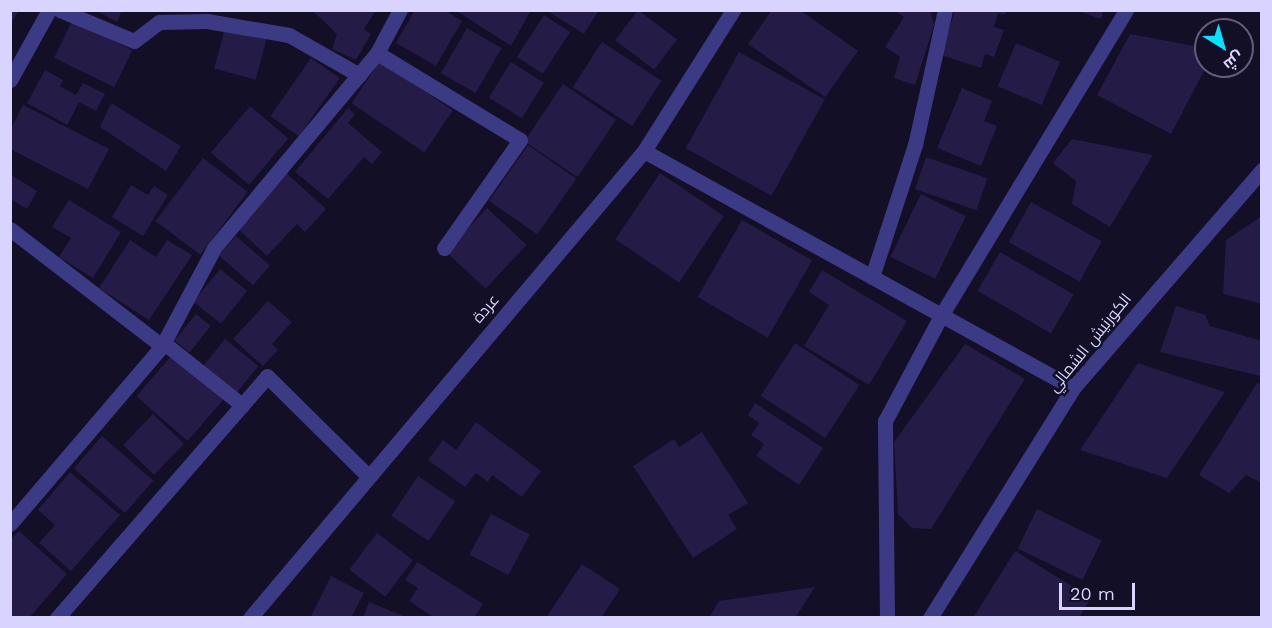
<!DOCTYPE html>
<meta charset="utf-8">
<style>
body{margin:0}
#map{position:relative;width:1272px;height:628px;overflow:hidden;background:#130f26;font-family:"Work Sans",Cairo,sans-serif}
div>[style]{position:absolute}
.building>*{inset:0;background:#241b47;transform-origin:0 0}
.minor>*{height:15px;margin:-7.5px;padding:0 7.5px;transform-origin:7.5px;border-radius:7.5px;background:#3d3a85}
span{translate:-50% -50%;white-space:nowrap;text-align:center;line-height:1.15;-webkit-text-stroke:5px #130f26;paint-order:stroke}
.street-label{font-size:16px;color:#d9d4ff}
.frame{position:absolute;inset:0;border:12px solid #d9d4ff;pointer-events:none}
.north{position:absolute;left:1194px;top:18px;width:60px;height:60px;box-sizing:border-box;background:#130f26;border:2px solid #625e7d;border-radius:50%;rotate:143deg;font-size:16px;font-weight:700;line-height:24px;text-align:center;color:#d9d4ff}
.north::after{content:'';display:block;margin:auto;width:21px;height:27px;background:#00e5ff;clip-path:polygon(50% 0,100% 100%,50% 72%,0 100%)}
.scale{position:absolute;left:1059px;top:583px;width:76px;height:27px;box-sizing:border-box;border:3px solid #d9d4ff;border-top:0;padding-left:8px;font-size:18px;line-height:21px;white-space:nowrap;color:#d9d4ff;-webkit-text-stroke:4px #130f26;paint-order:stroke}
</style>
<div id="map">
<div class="building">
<div style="clip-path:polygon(10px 10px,19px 10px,10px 25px)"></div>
<div style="clip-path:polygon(95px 10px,122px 10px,117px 22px)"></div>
<div style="clip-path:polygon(312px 10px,376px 10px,364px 29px,371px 34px,356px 60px,332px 49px,337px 34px)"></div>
<div style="clip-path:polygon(415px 10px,444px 10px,462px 21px,436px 66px,396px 43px)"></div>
<div style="clip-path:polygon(455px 10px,531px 10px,511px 46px)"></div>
<div style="clip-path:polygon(546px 10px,599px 10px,584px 34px)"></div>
<div style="left:638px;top:10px;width:49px;height:38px;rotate:37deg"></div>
<div style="clip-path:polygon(772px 10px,800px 10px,858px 51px,825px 97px,748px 44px)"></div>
<div style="clip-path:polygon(894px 10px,930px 10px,934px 25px,915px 85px,894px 78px,900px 57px,885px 47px,904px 17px)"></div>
<div style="clip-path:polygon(955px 10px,1006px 10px,1005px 15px,998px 13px,994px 27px,1004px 30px,994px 57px,985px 54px,981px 68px,941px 55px)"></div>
<div style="clip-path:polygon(1076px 10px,1103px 10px,1101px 19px)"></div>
<div style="left:544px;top:15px;width:31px;height:50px;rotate:33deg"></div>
<div style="left:72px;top:21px;width:67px;height:41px;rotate:26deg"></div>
<div style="left:225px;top:28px;width:43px;height:42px;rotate:15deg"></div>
<div style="left:467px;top:28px;width:40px;height:52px;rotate:30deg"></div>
<div style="clip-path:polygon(1130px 34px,1206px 48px,1206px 67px,1171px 134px,1097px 95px)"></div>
<div style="left:602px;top:42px;width:71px;height:54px;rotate:33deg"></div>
<div style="left:1016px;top:43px;width:48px;height:47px;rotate:23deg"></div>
<div style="left:739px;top:52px;width:98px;height:110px;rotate:29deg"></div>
<div style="left:311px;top:58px;width:35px;height:71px;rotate:35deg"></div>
<div style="left:380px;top:61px;width:88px;height:51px;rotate:34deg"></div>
<div style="left:511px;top:62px;width:39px;height:42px;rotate:32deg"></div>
<div style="clip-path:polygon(45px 70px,63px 80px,60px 86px,76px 95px,83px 83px,105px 94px,96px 111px,79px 102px,67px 125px,27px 103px)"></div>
<div style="left:563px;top:84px;width:64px;height:69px;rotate:34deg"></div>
<div style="clip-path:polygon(962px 88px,992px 101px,984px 121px,997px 126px,981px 166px,937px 148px)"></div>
<div style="clip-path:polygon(111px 103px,181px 146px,166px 171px,100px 127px)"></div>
<div style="clip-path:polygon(23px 105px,109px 149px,88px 189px,10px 149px,10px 130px)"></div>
<div style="left:250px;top:106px;width:50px;height:61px;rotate:40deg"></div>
<div style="clip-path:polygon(348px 108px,355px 114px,348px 123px,382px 152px,372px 164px,364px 157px,328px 199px,295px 172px)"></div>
<div style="clip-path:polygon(1072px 139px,1153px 155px,1110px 227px,1072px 204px,1076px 181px,1053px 163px)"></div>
<div style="left:528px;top:145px;width:59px;height:68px;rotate:35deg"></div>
<div style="left:926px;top:157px;width:65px;height:34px;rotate:19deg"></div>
<div style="left:203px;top:158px;width:56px;height:79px;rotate:37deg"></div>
<div style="clip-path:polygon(285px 172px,326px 209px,305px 232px,297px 224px,267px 256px,235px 226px)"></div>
<div style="left:660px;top:173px;width:77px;height:80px;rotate:34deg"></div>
<div style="clip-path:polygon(10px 174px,37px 191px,27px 209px,10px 199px)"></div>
<div style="clip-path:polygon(131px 185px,148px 195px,154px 186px,168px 195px,143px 236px,112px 217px)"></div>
<div style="left:921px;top:194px;width:50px;height:70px;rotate:26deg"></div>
<div style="clip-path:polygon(69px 200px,121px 232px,93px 278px,59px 257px,71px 238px,52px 227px)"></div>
<div style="left:1031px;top:202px;width:81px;height:46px;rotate:29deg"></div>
<div style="left:487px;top:208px;width:54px;height:60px;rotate:43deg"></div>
<div style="clip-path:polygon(1262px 216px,1262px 304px,1223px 294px,1226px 240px)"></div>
<div style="left:742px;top:220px;width:81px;height:89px;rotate:30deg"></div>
<div style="left:236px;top:236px;width:45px;height:26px;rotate:41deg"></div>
<div style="clip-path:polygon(130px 240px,156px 257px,167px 240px,192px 255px,149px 320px,99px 288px)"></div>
<div style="left:1000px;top:252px;width:85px;height:45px;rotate:30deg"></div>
<div style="left:220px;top:269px;width:35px;height:42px;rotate:39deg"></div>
<div style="clip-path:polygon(822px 270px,907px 321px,869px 385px,804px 346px,829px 305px,809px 292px)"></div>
<div style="clip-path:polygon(268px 301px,292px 322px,272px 344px,278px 350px,263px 366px,233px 339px)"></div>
<div style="clip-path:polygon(1176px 306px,1205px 315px,1210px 326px,1262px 341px,1260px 376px,1160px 352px)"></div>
<div style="left:196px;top:314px;width:19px;height:34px;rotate:39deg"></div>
<div style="left:225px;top:339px;width:43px;height:35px;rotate:39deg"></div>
<div style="left:795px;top:343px;width:77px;height:63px;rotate:33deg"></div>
<div style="clip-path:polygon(965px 344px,1025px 379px,931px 529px,912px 528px,898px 514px,894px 442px)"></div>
<div style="left:173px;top:354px;width:68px;height:56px;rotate:41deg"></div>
<div style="clip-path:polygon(1138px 363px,1225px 392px,1167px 478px,1080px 450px)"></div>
<div style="clip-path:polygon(1257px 383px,1262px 384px,1262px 483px,1246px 475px,1229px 493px,1199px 475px)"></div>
<div style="clip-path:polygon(755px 403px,823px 448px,799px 485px,756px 456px,764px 444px,751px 435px,759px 423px,748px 415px)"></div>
<div style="left:153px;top:414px;width:43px;height:43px;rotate:44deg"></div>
<div style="clip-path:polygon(476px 422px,541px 471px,522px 497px,492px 475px,488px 482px,476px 473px,465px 487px,428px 460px,443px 440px,456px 450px)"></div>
<div style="clip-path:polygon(702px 432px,748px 503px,728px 515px,737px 529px,693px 558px,633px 466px,674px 439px,679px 447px)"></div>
<div style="left:102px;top:436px;width:68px;height:43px;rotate:41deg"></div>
<div style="clip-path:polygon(70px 472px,120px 515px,71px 571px,39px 543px,55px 525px,38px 510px)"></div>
<div style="left:418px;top:476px;width:45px;height:48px;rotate:34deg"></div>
<div style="left:1037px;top:509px;width:72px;height:44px;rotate:26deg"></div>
<div style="left:491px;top:514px;width:44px;height:46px;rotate:28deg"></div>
<div style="clip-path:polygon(19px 531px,67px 574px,29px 618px,10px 618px,10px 540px)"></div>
<div style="left:377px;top:533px;width:45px;height:46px;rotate:37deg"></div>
<div style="clip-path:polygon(1015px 551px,1091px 598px,1079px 618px,973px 618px)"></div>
<div style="clip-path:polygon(417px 562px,483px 604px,474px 618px,435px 618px,409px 601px,418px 588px,405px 580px)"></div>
<div style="clip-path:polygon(582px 564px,620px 589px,601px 618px,546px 618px)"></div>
<div style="clip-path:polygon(331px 576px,364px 593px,351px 618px,310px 618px)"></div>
<div style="clip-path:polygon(815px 587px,795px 618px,709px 618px,719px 601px)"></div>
<div style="clip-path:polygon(369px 602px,406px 617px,406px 618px,363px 618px)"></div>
</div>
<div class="minor">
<div style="left:60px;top:10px;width:80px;rotate:22.7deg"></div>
<div style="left:134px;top:41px;width:31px;rotate:-37deg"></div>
<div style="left:159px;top:22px;width:48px;rotate:-1.2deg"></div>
<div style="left:207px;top:21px;width:83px;rotate:9.7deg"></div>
<div style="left:289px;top:35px;width:81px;rotate:29.7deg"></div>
<div style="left:377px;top:53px;width:167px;rotate:31.3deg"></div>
<div style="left:520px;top:140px;width:132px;rotate:125.1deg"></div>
<div style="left:10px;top:80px;width:80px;rotate:-60.9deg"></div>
<div style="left:644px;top:151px;width:490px;rotate:28.9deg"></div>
<div style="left:10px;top:229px;width:192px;rotate:37.6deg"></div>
<div style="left:872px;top:277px;width:139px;rotate:-72deg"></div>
<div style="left:915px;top:145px;width:138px;rotate:-77.5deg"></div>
<div style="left:164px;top:343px;width:100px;rotate:38.5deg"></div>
<div style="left:10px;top:524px;width:234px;rotate:-49.5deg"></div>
<div style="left:162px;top:346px;width:111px;rotate:-62deg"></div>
<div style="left:214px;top:248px;width:254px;rotate:-50.1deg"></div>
<div style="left:377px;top:53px;width:49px;rotate:-61.9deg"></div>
<div style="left:57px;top:618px;width:320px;rotate:-49deg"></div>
<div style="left:267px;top:376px;width:142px;rotate:44.7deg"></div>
<div style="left:250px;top:618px;width:611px;rotate:-49.85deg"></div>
<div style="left:644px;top:151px;width:167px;rotate:-57.7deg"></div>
<div style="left:887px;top:618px;width:197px;rotate:-90.6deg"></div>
<div style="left:885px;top:421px;width:121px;rotate:-62deg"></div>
<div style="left:942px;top:314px;width:355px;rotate:-58.8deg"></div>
<div style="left:930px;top:618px;width:271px;rotate:-58.1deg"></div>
<div style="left:1073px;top:388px;width:289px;rotate:-49.1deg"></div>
</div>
<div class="street-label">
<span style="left:486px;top:309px;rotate:-50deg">عردة</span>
<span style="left:1090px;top:343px;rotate:-51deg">الكورنيش الشمالي</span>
</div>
<div class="frame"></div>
<div class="north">ش</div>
<div class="scale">20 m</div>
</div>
